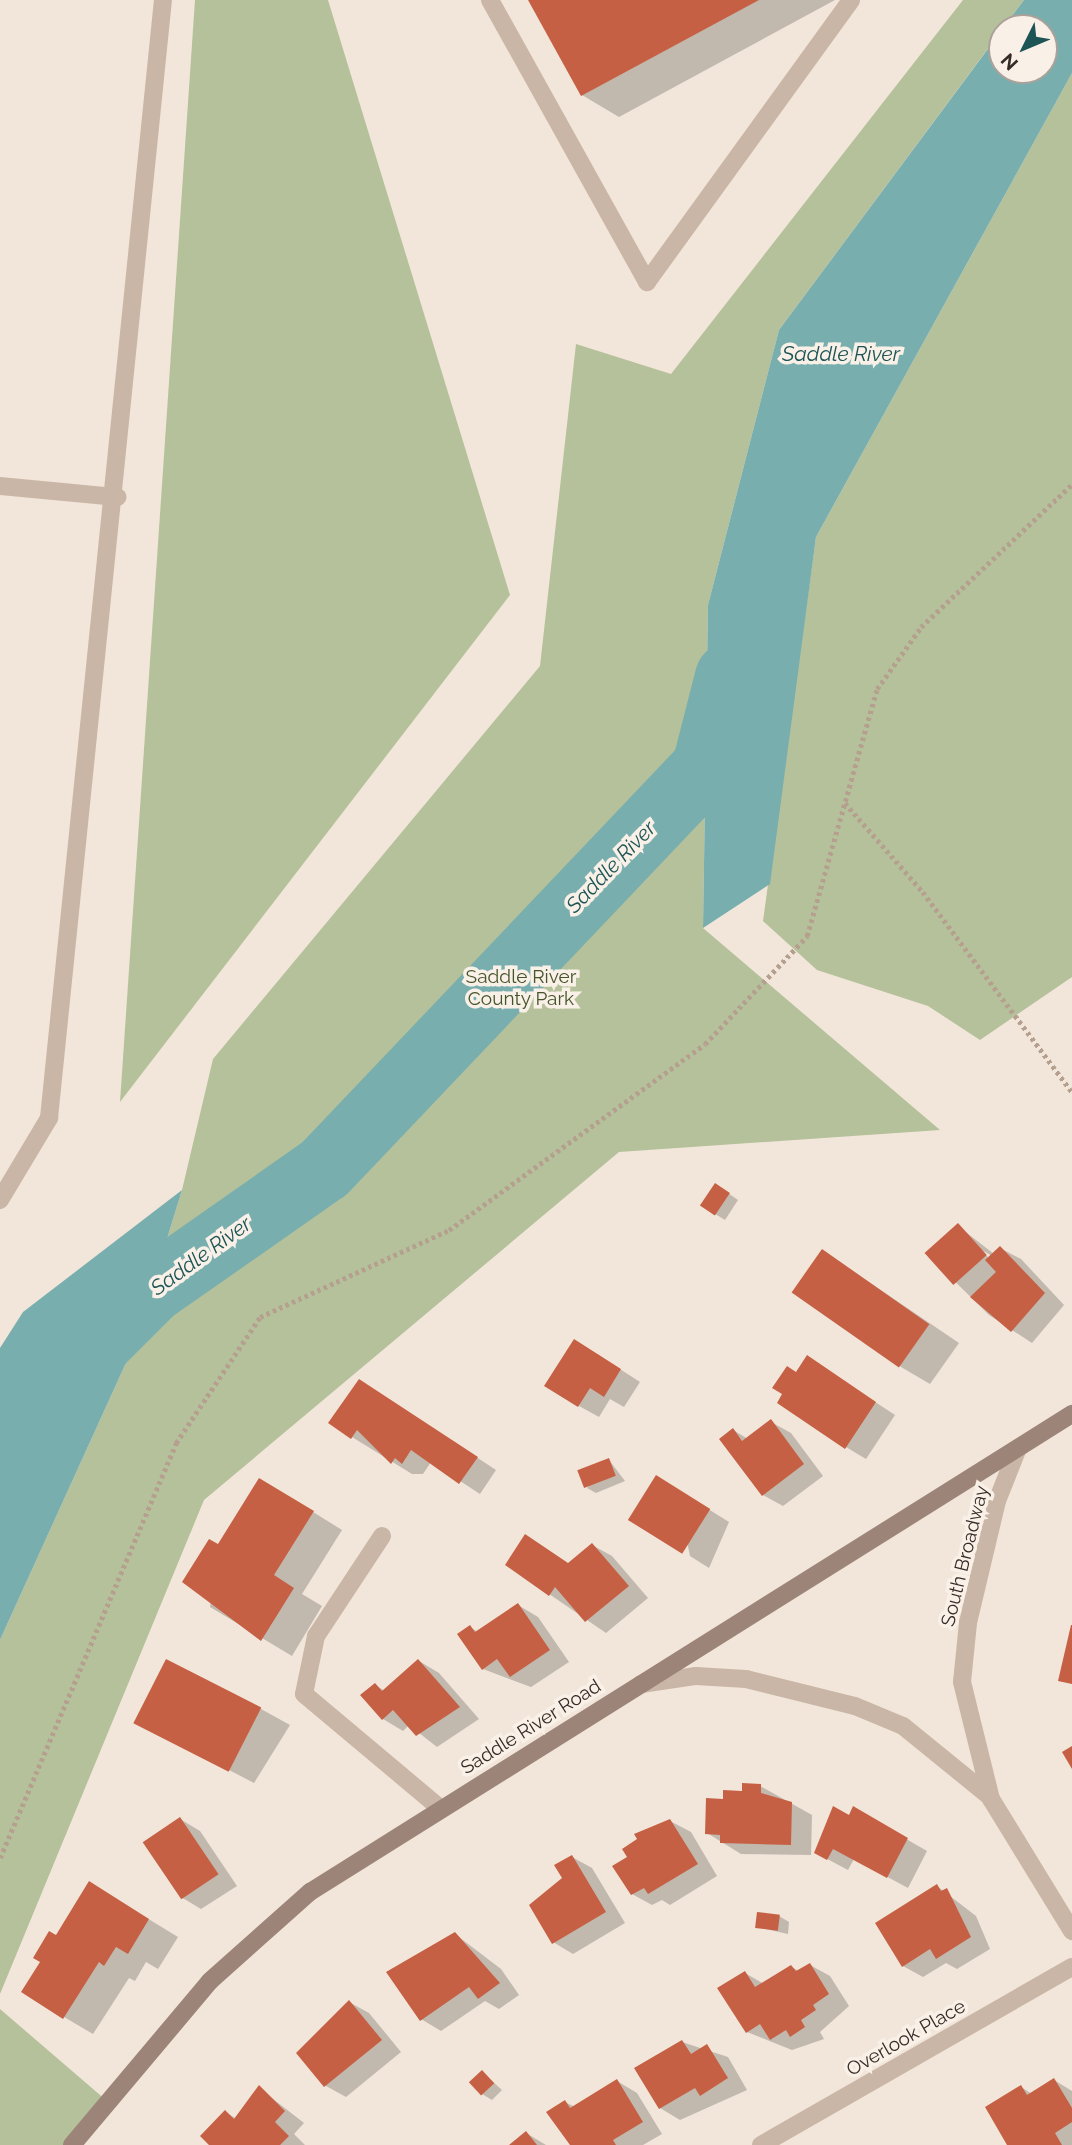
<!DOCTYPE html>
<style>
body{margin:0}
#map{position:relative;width:1072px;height:2145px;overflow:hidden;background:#f2e6da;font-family:Raleway,sans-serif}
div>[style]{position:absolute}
.green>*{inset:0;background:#b5c19a}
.water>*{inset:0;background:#79aeaf}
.shadow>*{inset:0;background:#0003}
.river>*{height:68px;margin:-34px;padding:0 34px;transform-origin:34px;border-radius:34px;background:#79aeaf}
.building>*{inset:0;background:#c66044;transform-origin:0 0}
.path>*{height:4.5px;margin-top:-2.25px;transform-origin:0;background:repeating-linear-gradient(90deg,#b5a090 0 3.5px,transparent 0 7px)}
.lane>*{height:18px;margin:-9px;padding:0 9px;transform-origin:9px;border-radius:9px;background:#cab6a6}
.street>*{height:18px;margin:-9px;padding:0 9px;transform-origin:9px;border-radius:9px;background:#cab6a6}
.secondary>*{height:18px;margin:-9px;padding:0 9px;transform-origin:9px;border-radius:9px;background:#9d8478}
span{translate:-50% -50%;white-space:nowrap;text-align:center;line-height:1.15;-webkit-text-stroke:7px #f9f0e7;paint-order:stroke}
.park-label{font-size:19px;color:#46542b}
.street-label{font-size:19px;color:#362b27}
.water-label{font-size:21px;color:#1d5557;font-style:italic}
.north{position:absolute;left:988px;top:14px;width:70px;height:70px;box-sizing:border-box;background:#f9f0e7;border:2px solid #aba19a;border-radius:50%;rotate:227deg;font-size:19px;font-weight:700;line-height:28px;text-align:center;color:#362b27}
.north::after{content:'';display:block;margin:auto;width:24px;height:32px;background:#1d5557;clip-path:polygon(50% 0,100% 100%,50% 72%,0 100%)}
</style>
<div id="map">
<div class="green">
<div style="clip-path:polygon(195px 0,328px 0,510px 595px,120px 1102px)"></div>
<div style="clip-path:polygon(963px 0,1024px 0,779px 330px,708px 605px,703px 928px,940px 1130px,619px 1152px,204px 1500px,0 1994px,0 1640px,135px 1343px,182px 1190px,213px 1059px,540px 666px,576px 344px,671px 374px)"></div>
<div style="clip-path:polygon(1072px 73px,1072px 977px,980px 1040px,928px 1006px,817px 970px,763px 921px,816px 537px)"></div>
<div style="clip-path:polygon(0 2009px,107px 2101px,72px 2145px,0 2145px)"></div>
</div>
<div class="water">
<div style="clip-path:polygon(1024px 0,1072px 0,1072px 73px,816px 537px,770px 884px,703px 928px,708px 605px,779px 330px,1002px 30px,1002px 70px,1044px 70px,1044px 28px,1003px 28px)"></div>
<div style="clip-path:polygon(182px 1190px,135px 1343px,0 1640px,0 1348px,23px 1312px)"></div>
</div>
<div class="shadow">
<div style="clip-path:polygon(530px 0,835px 0,619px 117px,582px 95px)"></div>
<div style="clip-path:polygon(725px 1191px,738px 1200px,725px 1220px,702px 1206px)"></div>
<div style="clip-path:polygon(evenodd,958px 1226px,994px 1254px,1000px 1248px,1021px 1259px,1064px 1305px,1032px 1343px,989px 1315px,927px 1254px,958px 1226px,980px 1249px,992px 1256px,989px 1258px,980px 1249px)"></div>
<div style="clip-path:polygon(823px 1251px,959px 1343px,930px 1384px,901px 1367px)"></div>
<div style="clip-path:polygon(595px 1353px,640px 1382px,624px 1407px,610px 1399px,599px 1417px,579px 1406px)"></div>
<div style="clip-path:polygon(808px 1358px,895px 1415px,866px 1459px,846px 1447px,797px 1374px)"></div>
<div style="clip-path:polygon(379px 1393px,496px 1470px,480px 1494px,431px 1462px,423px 1474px,412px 1474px,352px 1437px)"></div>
<div style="clip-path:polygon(771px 1422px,791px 1433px,823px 1476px,783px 1506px,763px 1495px,733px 1430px,748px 1439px)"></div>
<div style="clip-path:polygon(609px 1460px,625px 1481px,596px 1493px,587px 1488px)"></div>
<div style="clip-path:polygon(676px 1489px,729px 1522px,709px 1568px,690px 1556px)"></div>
<div style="clip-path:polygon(289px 1497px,342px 1530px,302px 1594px,322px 1606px,292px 1656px,210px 1607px,219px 1546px)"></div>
<div style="clip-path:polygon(592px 1545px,612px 1556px,648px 1598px,606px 1633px,507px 1565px,569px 1564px)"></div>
<div style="clip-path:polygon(518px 1605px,538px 1617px,569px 1662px,531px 1687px,483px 1669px,470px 1627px,478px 1632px)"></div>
<div style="clip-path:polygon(419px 1661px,439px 1673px,479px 1719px,437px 1747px,409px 1725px,403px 1731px,383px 1719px,375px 1685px,385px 1691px)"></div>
<div style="clip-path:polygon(261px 1709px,290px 1725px,254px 1783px,137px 1722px)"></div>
<div style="clip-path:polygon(760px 1786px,812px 1815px,811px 1855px,741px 1854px,707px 1833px,725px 1800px)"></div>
<div style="clip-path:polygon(854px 1809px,927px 1851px,908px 1888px,854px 1859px,848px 1870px,816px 1853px)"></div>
<div style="clip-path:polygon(180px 1819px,200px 1831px,237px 1886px,201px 1909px,181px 1897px)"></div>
<div style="clip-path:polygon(670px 1821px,691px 1832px,717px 1876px,670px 1905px,662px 1900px,652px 1905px,632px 1894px,630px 1857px,640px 1839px,636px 1834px)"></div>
<div style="clip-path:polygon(572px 1857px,592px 1868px,625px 1923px,573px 1954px,553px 1942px)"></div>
<div style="clip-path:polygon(937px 1886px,976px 1916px,990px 1949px,957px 1969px,946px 1963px,923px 1977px,903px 1966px)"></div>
<div style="clip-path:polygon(119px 1901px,178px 1937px,158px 1969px,146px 1962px,135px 1981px,129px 1978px,93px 2034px,64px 2017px,56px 1937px)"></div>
<div style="clip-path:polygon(779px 1916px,789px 1922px,788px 1934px,757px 1927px)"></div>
<div style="clip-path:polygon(455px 1934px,501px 1969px,519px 1995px,499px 2009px,485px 2001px,441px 2031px,421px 2019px)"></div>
<div style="clip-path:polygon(810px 1965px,830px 1976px,849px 2006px,820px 2032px,824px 2039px,792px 2050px,747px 2032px,745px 1973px,764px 1984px,791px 1967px,799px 1971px)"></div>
<div style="clip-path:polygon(349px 2002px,369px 2013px,401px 2052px,346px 2097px,326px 2086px,298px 2053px)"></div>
<div style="clip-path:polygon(682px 2042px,728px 2057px,747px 2090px,680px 2120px,660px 2108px)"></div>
<div style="clip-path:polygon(482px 2072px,502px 2090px,492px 2100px,482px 2094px)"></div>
<div style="clip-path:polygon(1054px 2080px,1072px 2091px,1072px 2145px,1012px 2145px,1021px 2087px,1032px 2094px)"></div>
<div style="clip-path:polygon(617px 2081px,637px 2093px,662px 2134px,643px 2145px,570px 2145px,565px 2102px,575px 2107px)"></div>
<div style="clip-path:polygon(259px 2088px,304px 2123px,294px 2134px,305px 2145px,212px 2145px,225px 2112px,237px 2119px)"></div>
<div style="clip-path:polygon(526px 2133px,546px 2145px,512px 2145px)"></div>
</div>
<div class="river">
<div style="left:0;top:1476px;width:65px;rotate:-67.4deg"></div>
<div style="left:25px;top:1416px;width:178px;rotate:-45deg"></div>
<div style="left:151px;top:1290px;width:211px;rotate:-35deg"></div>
<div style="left:324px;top:1169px;width:555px;rotate:-46.46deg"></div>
<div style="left:706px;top:767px;width:93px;rotate:-75.7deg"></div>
</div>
<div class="building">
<div style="clip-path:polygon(528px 0,759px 0,581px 96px)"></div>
<div style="left:715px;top:1183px;width:18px;height:27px;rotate:34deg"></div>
<div style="left:958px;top:1223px;width:43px;height:45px;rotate:48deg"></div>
<div style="clip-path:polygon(1000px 1246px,1045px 1293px,1011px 1332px,970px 1297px,996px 1272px,985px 1260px)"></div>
<div style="left:822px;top:1249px;width:131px;height:53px;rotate:35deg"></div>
<div style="clip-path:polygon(574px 1339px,621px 1369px,604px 1397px,590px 1388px,578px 1407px,544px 1386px)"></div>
<div style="clip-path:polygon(807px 1355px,876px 1402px,845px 1449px,777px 1403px,782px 1394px,772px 1388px,787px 1366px,796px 1372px)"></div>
<div style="clip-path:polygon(359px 1379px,478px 1457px,459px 1484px,411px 1450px,402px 1464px,395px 1458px,391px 1464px,357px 1430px,351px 1439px,328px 1423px)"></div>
<div style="clip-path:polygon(771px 1419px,804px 1464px,762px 1496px,719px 1439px,733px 1428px,742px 1441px)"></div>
<div style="left:609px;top:1458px;width:19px;height:34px;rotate:69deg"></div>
<div style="left:656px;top:1475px;width:64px;height:53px;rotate:32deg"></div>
<div style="clip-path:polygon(259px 1478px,314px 1511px,274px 1575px,294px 1588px,261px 1641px,182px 1582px,209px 1539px,218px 1544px)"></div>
<div style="clip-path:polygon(525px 1534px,568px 1563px,592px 1543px,629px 1586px,585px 1622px,555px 1587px,549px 1596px,505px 1565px)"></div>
<div style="clip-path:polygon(518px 1603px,550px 1650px,510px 1677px,497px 1659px,482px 1670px,457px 1634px,470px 1625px,475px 1632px)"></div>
<div style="clip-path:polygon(1071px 1625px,1072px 1625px,1072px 1684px,1058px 1681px)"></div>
<div style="left:166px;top:1659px;width:107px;height:72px;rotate:27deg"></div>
<div style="clip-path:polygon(418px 1659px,460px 1707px,416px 1736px,393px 1710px,382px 1720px,360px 1695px,375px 1683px,382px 1691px)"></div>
<div style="clip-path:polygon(1072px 1746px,1072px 1769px,1062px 1752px)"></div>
<div style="clip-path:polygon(742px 1783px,761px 1784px,761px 1793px,792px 1802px,791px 1845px,720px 1843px,720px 1835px,705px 1834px,706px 1798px,723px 1799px,723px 1790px,742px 1791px)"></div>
<div style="clip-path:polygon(833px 1806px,849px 1815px,853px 1806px,908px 1838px,887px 1878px,833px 1849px,827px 1860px,814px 1853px)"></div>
<div style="left:180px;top:1817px;width:69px;height:45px;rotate:56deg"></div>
<div style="clip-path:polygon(670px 1819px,698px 1864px,648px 1894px,644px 1888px,631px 1895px,612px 1866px,627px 1857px,622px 1849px,637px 1839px,634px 1834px)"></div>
<div style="clip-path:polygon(572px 1855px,606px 1912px,552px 1944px,529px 1905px,562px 1878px,554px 1865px)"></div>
<div style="clip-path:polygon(89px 1881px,149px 1919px,128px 1954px,116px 1947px,104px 1966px,99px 1962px,63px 2019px,21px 1992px,40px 1962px,33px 1958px,49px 1931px,56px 1935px)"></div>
<div style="clip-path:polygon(937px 1884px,941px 1891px,947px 1888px,971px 1937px,936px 1959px,930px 1949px,902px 1967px,875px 1923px)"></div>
<div style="left:757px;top:1912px;width:23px;height:16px;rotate:7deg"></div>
<div style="clip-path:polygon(455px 1932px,500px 1983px,478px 1999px,469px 1987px,420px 2021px,386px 1972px)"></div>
<div style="clip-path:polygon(810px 1963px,829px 1994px,813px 2005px,816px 2010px,801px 2020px,805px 2027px,790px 2037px,786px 2030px,770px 2040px,760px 2024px,746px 2033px,717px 1988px,745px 1971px,755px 1987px,791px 1965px,796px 1971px)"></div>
<div style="clip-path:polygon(349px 2000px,382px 2040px,324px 2087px,296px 2053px)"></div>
<div style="clip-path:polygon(682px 2040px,691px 2054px,707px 2044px,728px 2078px,700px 2096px,695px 2088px,659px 2109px,634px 2068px)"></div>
<div style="left:482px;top:2070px;width:18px;height:18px;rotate:47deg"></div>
<div style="clip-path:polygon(1054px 2078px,1072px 2108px,1072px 2122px,1055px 2133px,1062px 2145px,1007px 2145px,985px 2107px,1021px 2085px,1027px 2095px)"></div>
<div style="clip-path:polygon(617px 2079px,643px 2122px,613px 2140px,616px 2145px,570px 2145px,546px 2112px,565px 2100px,570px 2108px)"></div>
<div style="clip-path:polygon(259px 2085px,285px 2111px,275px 2122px,289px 2136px,280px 2145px,209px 2145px,200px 2136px,225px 2110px,234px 2119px)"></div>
<div style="clip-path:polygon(526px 2131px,537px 2145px,509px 2145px)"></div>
</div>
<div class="path">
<div style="left:845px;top:803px;width:118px;rotate:48.8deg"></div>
<div style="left:923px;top:892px;width:249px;rotate:53.3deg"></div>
<div style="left:0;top:1858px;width:451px;rotate:-67deg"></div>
<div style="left:176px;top:1443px;width:151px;rotate:-56.3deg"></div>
<div style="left:260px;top:1317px;width:208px;rotate:-24.7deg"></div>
<div style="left:449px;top:1230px;width:316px;rotate:-36deg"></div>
<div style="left:705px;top:1044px;width:149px;rotate:-46.6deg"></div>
<div style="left:807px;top:936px;width:257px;rotate:-74.2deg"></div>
<div style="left:877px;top:689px;width:76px;rotate:-54.6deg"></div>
<div style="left:921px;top:627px;width:208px;rotate:-43.4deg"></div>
</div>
<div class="lane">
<div style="left:490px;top:0;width:323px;rotate:60.9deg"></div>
<div style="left:647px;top:282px;width:348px;rotate:-54.1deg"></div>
<div style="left:0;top:486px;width:118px;rotate:5.4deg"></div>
<div style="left:0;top:1200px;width:96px;rotate:-59.1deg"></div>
<div style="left:49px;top:1118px;width:1124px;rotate:-84.18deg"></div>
<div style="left:382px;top:1536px;width:120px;rotate:123.4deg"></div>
<div style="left:316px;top:1636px;width:59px;rotate:101.7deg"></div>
<div style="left:304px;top:1694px;width:179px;rotate:40deg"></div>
</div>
<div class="street">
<div style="left:1018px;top:1448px;width:57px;rotate:111.6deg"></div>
<div style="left:997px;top:1501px;width:125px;rotate:103.4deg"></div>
<div style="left:968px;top:1623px;width:59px;rotate:95.8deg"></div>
<div style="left:962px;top:1682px;width:121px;rotate:76.1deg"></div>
<div style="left:991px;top:1799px;width:155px;rotate:58.5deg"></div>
<div style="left:641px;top:1684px;width:56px;rotate:-8.3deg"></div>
<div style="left:696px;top:1676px;width:50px;rotate:3.4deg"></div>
<div style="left:746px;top:1679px;width:112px;rotate:13.9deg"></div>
<div style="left:855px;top:1706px;width:52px;rotate:22.6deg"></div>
<div style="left:903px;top:1726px;width:111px;rotate:39.1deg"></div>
<div style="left:761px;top:2145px;width:358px;rotate:-29.8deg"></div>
</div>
<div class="secondary">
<div style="left:72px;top:2145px;width:214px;rotate:-49.9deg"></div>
<div style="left:210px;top:1981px;width:134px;rotate:-41.7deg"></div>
<div style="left:310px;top:1892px;width:900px;rotate:-32.1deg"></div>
</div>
<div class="park-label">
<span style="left:521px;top:988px">Saddle River<br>County Park</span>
</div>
<div class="street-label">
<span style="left:965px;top:1556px;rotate:-76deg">South Broadway</span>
<span style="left:531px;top:1727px;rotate:-32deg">Saddle River Road</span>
<span style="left:906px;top:2038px;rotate:-30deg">Overlook Place</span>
</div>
<div class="water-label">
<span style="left:841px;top:354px">Saddle River</span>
<span style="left:611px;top:867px;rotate:-46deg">Saddle River</span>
<span style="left:201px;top:1256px;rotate:-36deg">Saddle River</span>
</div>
<div class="north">N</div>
</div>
